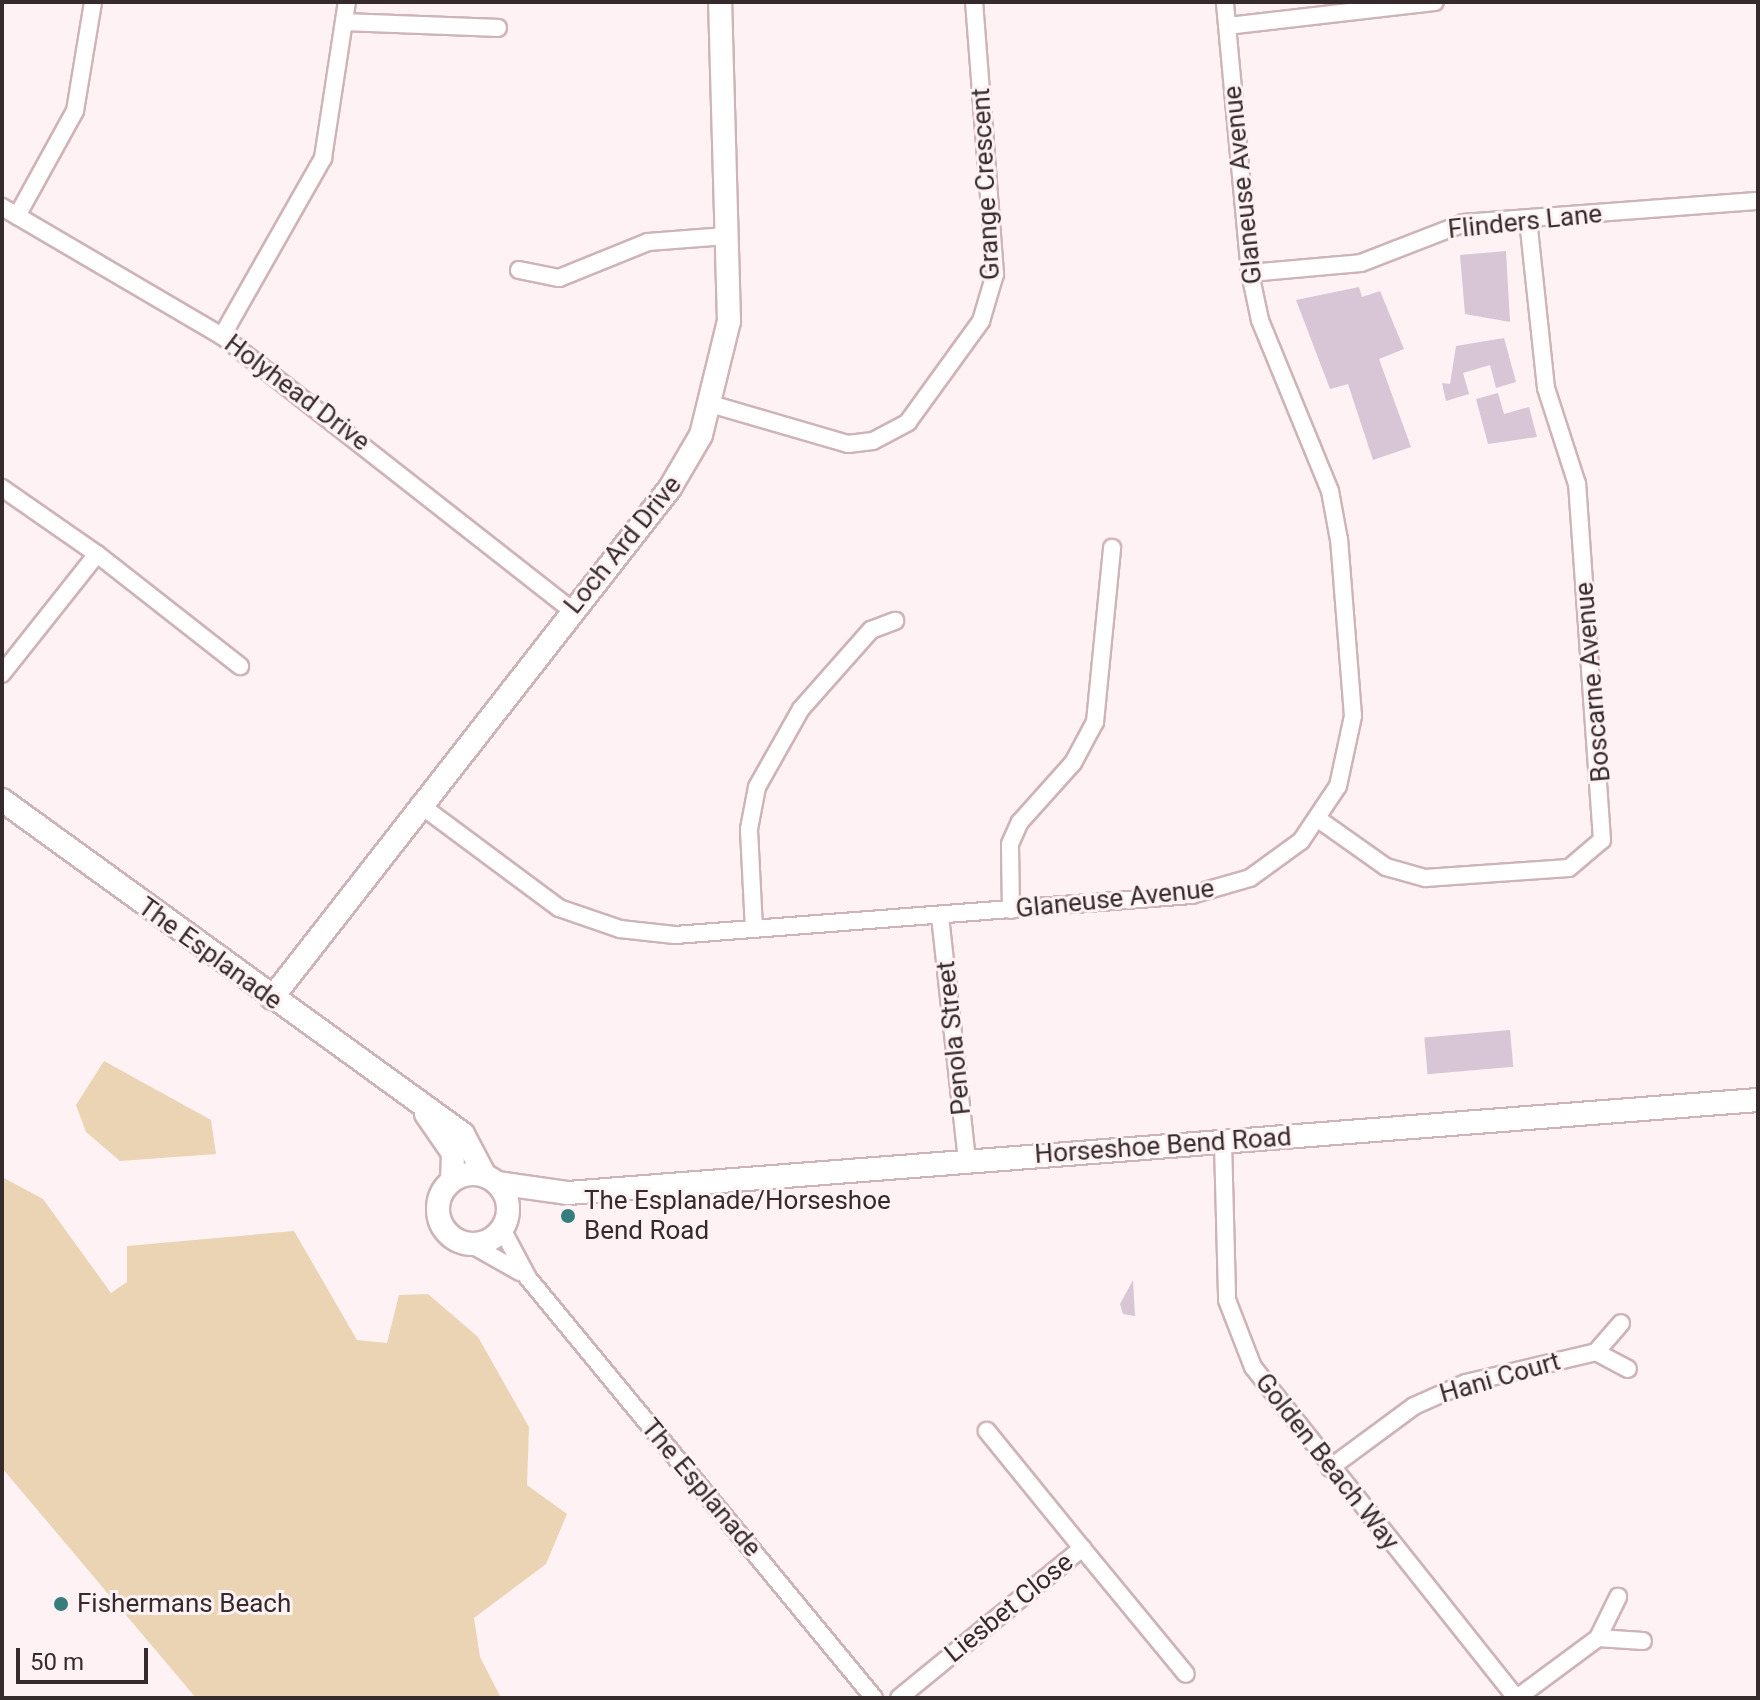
<!DOCTYPE html>
<style>
body{margin:0}
#map{position:relative;width:1760px;height:1700px;overflow:hidden;background:#fef2f4;font-family:Roboto,sans-serif}
div>[style]{position:absolute}
.green>*{inset:0;background:#ead4b4}
.building>*{inset:0;background:#d8c5d5;transform-origin:0 0}
.roads{filter:drop-shadow(2px 0 #ceb4b9) drop-shadow(-2px 0 #ceb4b9) drop-shadow(0 2px #ceb4b9) drop-shadow(0 -2px #ceb4b9)}
.minor>*{height:16px;margin:-8px;padding:0 8px;transform-origin:8px;border-radius:8px;background:#fff}
.tertiary>*{height:22px;margin:-11px;padding:0 11px;transform-origin:11px;border-radius:11px;background:#fff}
.tertiary>.ring{margin:-11px;padding:0;box-sizing:content-box;background:none;border:22px solid #fff;border-radius:50%}
.dots>*{width:22px;height:22px;translate:-50% -50%;box-sizing:border-box;border:4px solid #fef2f4;border-radius:50%}
span{translate:-50% -50%;white-space:nowrap;text-align:center;line-height:1.15;-webkit-text-stroke:6px #fef2f4;paint-order:stroke}
.street-label{font-size:26px;color:#352b2d}
.poi-label{font-size:26px;color:#352b2d}
.left{translate:0 -50%;text-align:left}
.frame{position:absolute;inset:0;border:4px solid #352b2d;pointer-events:none}
.scale{position:absolute;left:16px;top:1648px;width:132px;height:36px;box-sizing:border-box;border:4px solid #352b2d;border-top:0;padding-left:10px;font-size:24px;line-height:28px;white-space:nowrap;color:#352b2d;-webkit-text-stroke:6px #fef2f4;paint-order:stroke}
</style>
<div id="map">
<div class="green">
<div style="clip-path:polygon(104px 1061px,211px 1120px,216px 1154px,120px 1161px,86px 1132px,76px 1105px)"></div>
<div style="clip-path:polygon(2px 1177px,43px 1199px,111px 1293px,127px 1282px,127px 1246px,294px 1231px,357px 1340px,387px 1343px,399px 1295px,428px 1294px,478px 1337px,529px 1427px,527px 1485px,567px 1514px,546px 1564px,474px 1618px,480px 1657px,501px 1698px,196px 1698px,2px 1468px)"></div>
</div>
<div class="building">
<div style="clip-path:polygon(1506px 251px,1510px 322px,1465px 314px,1460px 255px)"></div>
<div style="clip-path:polygon(1359px 287px,1362px 297px,1380px 291px,1404px 349px,1379px 359px,1411px 447px,1373px 460px,1348px 384px,1330px 389px,1296px 300px)"></div>
<div style="clip-path:polygon(1504px 338px,1516px 382px,1496px 388px,1490px 365px,1463px 373px,1469px 394px,1446px 401px,1442px 383px,1450px 384px,1456px 346px)"></div>
<div style="clip-path:polygon(1498px 393px,1504px 414px,1529px 407px,1537px 437px,1488px 444px,1476px 399px)"></div>
<div style="left:1510px;top:1030px;width:37px;height:86px;rotate:85deg"></div>
<div style="clip-path:polygon(1133px 1280px,1135px 1316px,1123px 1314px,1120px 1304px)"></div>
</div>
<div class="roads">
<div class="minor">
<div style="left:345px;top:22px;width:153px;rotate:2.2deg"></div>
<div style="left:1228px;top:26px;width:208px;rotate:-6.6deg"></div>
<div style="left:2px;top:207px;width:255px;rotate:30.4deg"></div>
<div style="left:222px;top:336px;width:444px;rotate:38.1deg"></div>
<div style="left:17px;top:216px;width:120px;rotate:-61.1deg"></div>
<div style="left:75px;top:111px;width:110px;rotate:-80.6deg"></div>
<div style="left:519px;top:270px;width:41px;rotate:11.3deg"></div>
<div style="left:559px;top:278px;width:96px;rotate:-22deg"></div>
<div style="left:648px;top:242px;width:78px;rotate:-4.4deg"></div>
<div style="left:1250px;top:273px;width:111px;rotate:-5.1deg"></div>
<div style="left:1361px;top:263px;width:110px;rotate:-21.2deg"></div>
<div style="left:1464px;top:223px;width:295px;rotate:-4.3deg"></div>
<div style="left:222px;top:336px;width:205px;rotate:-60.4deg"></div>
<div style="left:323px;top:158px;width:158px;rotate:-81.3deg"></div>
<div style="left:714px;top:405px;width:140px;rotate:16.2deg"></div>
<div style="left:848px;top:444px;width:25px;rotate:-7deg"></div>
<div style="left:873px;top:441px;width:40px;rotate:-28deg"></div>
<div style="left:908px;top:422px;width:125px;rotate:-54.1deg"></div>
<div style="left:981px;top:321px;width:49px;rotate:-73.4deg"></div>
<div style="left:995px;top:274px;width:273px;rotate:-94.4deg"></div>
<div style="left:2px;top:488px;width:116px;rotate:34.8deg"></div>
<div style="left:97px;top:554px;width:153px;rotate:128.4deg"></div>
<div style="left:97px;top:554px;width:182px;rotate:38.1deg"></div>
<div style="left:419px;top:804px;width:174px;rotate:36.6deg"></div>
<div style="left:559px;top:908px;width:65px;rotate:19deg"></div>
<div style="left:620px;top:929px;width:55px;rotate:6.2deg"></div>
<div style="left:675px;top:935px;width:518px;rotate:-4.43deg"></div>
<div style="left:1191px;top:895px;width:61px;rotate:-16.1deg"></div>
<div style="left:1250px;top:878px;width:63px;rotate:-36deg"></div>
<div style="left:1301px;top:841px;width:66px;rotate:-56.1deg"></div>
<div style="left:1338px;top:786px;width:72px;rotate:-77.9deg"></div>
<div style="left:1353px;top:716px;width:177px;rotate:-94.5deg"></div>
<div style="left:1339px;top:540px;width:50px;rotate:-100.4deg"></div>
<div style="left:1330px;top:491px;width:185px;rotate:-112.3deg"></div>
<div style="left:1260px;top:320px;width:48px;rotate:-102deg"></div>
<div style="left:1250px;top:273px;width:272px;rotate:-95.3deg"></div>
<div style="left:1321px;top:821px;width:80px;rotate:35.3deg"></div>
<div style="left:1386px;top:867px;width:41px;rotate:15.8deg"></div>
<div style="left:1425px;top:878px;width:144px;rotate:-4deg"></div>
<div style="left:1569px;top:868px;width:43px;rotate:-40.3deg"></div>
<div style="left:1602px;top:840px;width:357px;rotate:-94deg"></div>
<div style="left:1577px;top:484px;width:101px;rotate:-107.9deg"></div>
<div style="left:1546px;top:388px;width:169px;rotate:-96.1deg"></div>
<div style="left:1011px;top:910px;width:66px;rotate:-90.9deg"></div>
<div style="left:1010px;top:844px;width:24px;rotate:-66deg"></div>
<div style="left:1020px;top:822px;width:79px;rotate:-48.1deg"></div>
<div style="left:1073px;top:763px;width:47px;rotate:-61.8deg"></div>
<div style="left:1095px;top:722px;width:175px;rotate:-84.4deg"></div>
<div style="left:940px;top:916px;width:245px;rotate:83.7deg"></div>
<div style="left:754px;top:929px;width:100px;rotate:-92.9deg"></div>
<div style="left:749px;top:829px;width:43px;rotate:-79.2deg"></div>
<div style="left:757px;top:787px;width:90px;rotate:-60.6deg"></div>
<div style="left:801px;top:709px;width:106px;rotate:-48.5deg"></div>
<div style="left:871px;top:630px;width:26px;rotate:-21deg"></div>
<div style="left:1223px;top:1142px;width:158px;rotate:88.5deg"></div>
<div style="left:1227px;top:1300px;width:72px;rotate:68.8deg"></div>
<div style="left:1253px;top:1367px;width:423px;rotate:51.5deg"></div>
<div style="left:502px;top:1229px;width:55px;rotate:62deg"></div>
<div style="left:528px;top:1278px;width:544px;rotate:50.52deg"></div>
<div style="left:472px;top:1245px;width:55px;rotate:29.4deg"></div>
<div style="left:1596px;top:1352px;width:38px;rotate:-49deg"></div>
<div style="left:1330px;top:1468px;width:104px;rotate:-36.4deg"></div>
<div style="left:1414px;top:1406px;width:57px;rotate:-23.9deg"></div>
<div style="left:1466px;top:1383px;width:134px;rotate:-13.4deg"></div>
<div style="left:1596px;top:1352px;width:36px;rotate:28deg"></div>
<div style="left:1082px;top:1548px;width:163px;rotate:50.5deg"></div>
<div style="left:1598px;top:1638px;width:46px;rotate:-64deg"></div>
<div style="left:899px;top:1698px;width:237px;rotate:-39.3deg"></div>
<div style="left:1082px;top:1548px;width:151px;rotate:-129.1deg"></div>
<div style="left:1517px;top:1698px;width:101px;rotate:-36.5deg"></div>
<div style="left:1598px;top:1638px;width:45px;rotate:3.8deg"></div>
</div>
<div class="tertiary">
<div style="left:2px;top:800px;width:569px;rotate:35.92deg"></div>
<div style="left:463px;top:1134px;width:45px;rotate:62.3deg"></div>
<div style="left:272px;top:998px;width:647px;rotate:-52.03deg"></div>
<div style="left:670px;top:488px;width:61px;rotate:-59.7deg"></div>
<div style="left:701px;top:435px;width:117px;rotate:-76.2deg"></div>
<div style="left:729px;top:321px;width:319px;rotate:-91.6deg"></div>
<div style="left:426px;top:1114px;width:47px;rotate:55.3deg"></div>
<div style="left:453px;top:1153px;width:26px;rotate:92deg"></div>
<div class="ring" style="left:438px;top:1174px;width:48px;height:48px"></div>
<div style="left:497px;top:1183px;width:72px;rotate:8deg"></div>
<div style="left:568px;top:1193px;width:1194px;rotate:-4.47deg"></div>
</div>
</div>
<div class="dots">
<div style="left:568px;top:1216px;background:#357e7d"></div>
<div style="left:61px;top:1604px;background:#357e7d"></div>
</div>
<div class="street-label">
<span style="left:986px;top:184px;rotate:-93deg">Grange Crescent</span>
<span style="left:1243px;top:185px;rotate:-96deg">Glaneuse Avenue</span>
<span style="left:1525px;top:222px;rotate:-6deg">Flinders Lane</span>
<span style="left:297px;top:393px;rotate:37deg">Holyhead Drive</span>
<span style="left:623px;top:545px;rotate:-51deg">Loch Ard Drive</span>
<span style="left:1593px;top:682px;rotate:-95deg">Boscarne Avenue</span>
<span style="left:1115px;top:899px;rotate:-6deg">Glaneuse Avenue</span>
<span style="left:210px;top:954px;rotate:36deg">The Esplanade</span>
<span style="left:954px;top:1038px;rotate:-96deg">Penola Street</span>
<span style="left:1163px;top:1146px;rotate:-4deg">Horseshoe Bend Road</span>
<span style="left:1500px;top:1378px;rotate:-16deg">Hani Court</span>
<span style="left:1327px;top:1462px;rotate:52deg">Golden Beach Way</span>
<span style="left:701px;top:1488px;rotate:50deg">The Esplanade</span>
<span style="left:1009px;top:1608px;rotate:-39deg">Liesbet Close</span>
</div>
<div class="poi-label">
<span class="left" style="left:584px;top:1216px">The Esplanade/Horseshoe<br>Bend Road</span>
<span class="left" style="left:77px;top:1604px">Fishermans Beach</span>
</div>
<div class="frame"></div>
<div class="scale">50 m</div>
</div>
